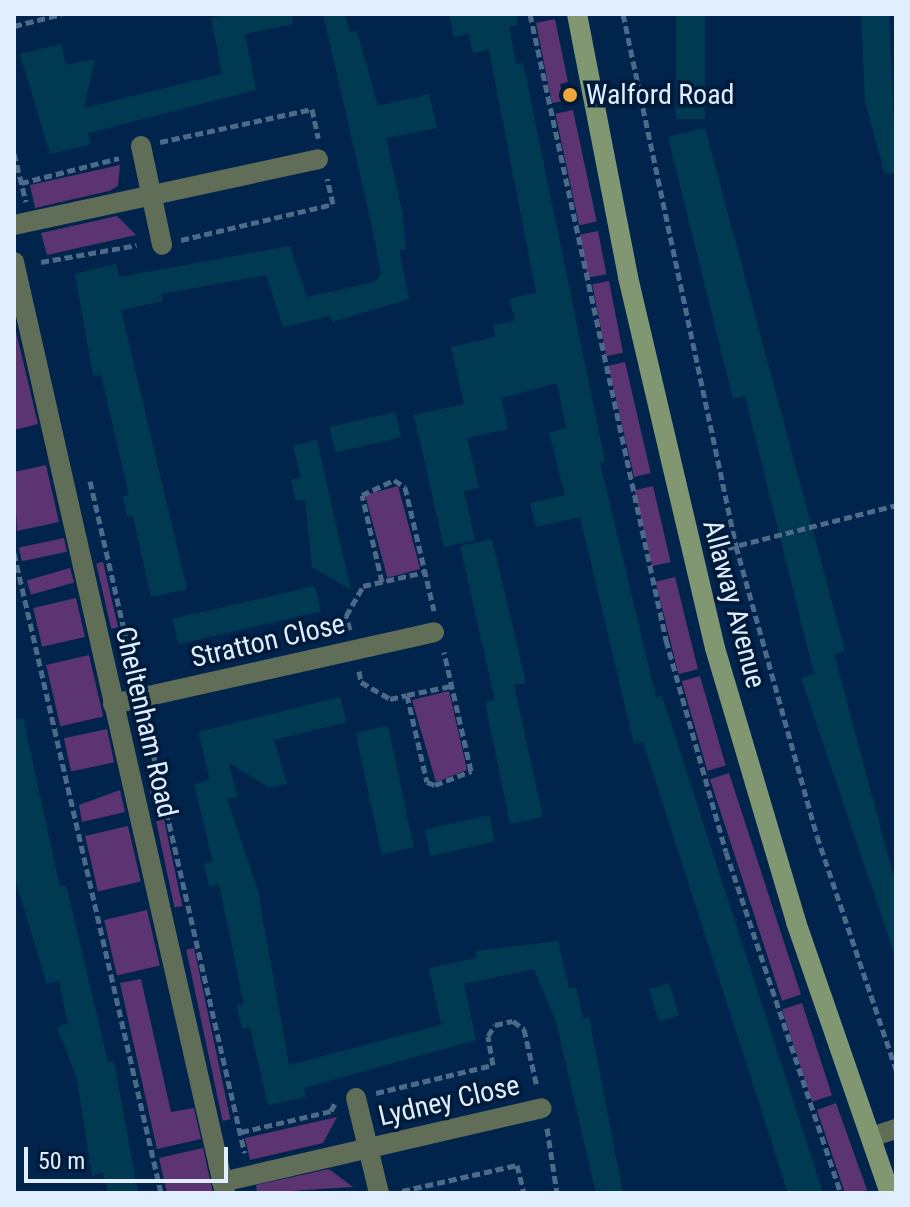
<!DOCTYPE html>
<style>
body{margin:0}
#map{position:relative;width:910px;height:1207px;overflow:hidden;background:#00244c;font-family:"Roboto Condensed",sans-serif}
div>[style]{position:absolute}
.green>*{inset:0;background:#5c3471;transform-origin:0 0}
.building>*{inset:0;background:#003a52;transform-origin:0 0}
.path>*{height:5px;margin-top:-2.5px;transform-origin:0;background:repeating-linear-gradient(90deg,#4d6a89 0 8px,transparent 0 12px)}
.street>*{height:20px;margin:-10px;padding:0 10px;transform-origin:10px;border-radius:10px;background:#606d57}
.secondary>*{height:20px;margin:-10px;padding:0 10px;transform-origin:10px;border-radius:10px;background:#819772}
.dots>*{width:22px;height:22px;translate:-50% -50%;box-sizing:border-box;border:4px solid #001b39;border-radius:50%}
span{translate:-50% -50%;white-space:nowrap;text-align:center;line-height:1.15;-webkit-text-stroke:7px #001b39;paint-order:stroke}
.poi-label{font-size:28px;color:#e1eefe}
.left{translate:0 -50%;text-align:left}
.street-label{font-size:28px;color:#e1eefe}
.frame{position:absolute;inset:0;border:16px solid #e1eefe;pointer-events:none}
.scale{position:absolute;left:24px;top:1147px;width:204px;height:36px;box-sizing:border-box;border:4px solid #e1eefe;border-top:0;padding-left:10px;font-size:24px;line-height:28px;white-space:nowrap;color:#e1eefe;-webkit-text-stroke:6px #001b39;paint-order:stroke}
</style>
<div id="map">
<div class="green">
<div style="clip-path:polygon(555px 19px,568px 82px,560px 84px,564px 101px,552px 103px,536px 23px)"></div>
<div style="left:573px;top:110px;width:114px;height:18px;rotate:78deg"></div>
<div style="clip-path:polygon(120px 165px,118px 186px,109px 191px,35px 208px,30px 185px)"></div>
<div style="clip-path:polygon(117px 216px,136px 235px,47px 255px,41px 233px)"></div>
<div style="left:598px;top:231px;width:44px;height:19px;rotate:79deg"></div>
<div style="left:609px;top:281px;width:73px;height:17px;rotate:79deg"></div>
<div style="clip-path:polygon(14px 323px,38px 424px,14px 430px)"></div>
<div style="left:625px;top:362px;width:114px;height:17px;rotate:77deg"></div>
<div style="clip-path:polygon(46px 465px,59px 522px,17px 531px,14px 472px)"></div>
<div style="left:398px;top:486px;width:86px;height:34px;rotate:75deg"></div>
<div style="left:653px;top:486px;width:78px;height:19px;rotate:77deg"></div>
<div style="left:64px;top:538px;width:14px;height:46px;rotate:78deg"></div>
<div style="left:103px;top:562px;width:67px;height:7px;rotate:77deg"></div>
<div style="left:70px;top:568px;width:15px;height:45px;rotate:74deg"></div>
<div style="left:675px;top:577px;width:95px;height:20px;rotate:76deg"></div>
<div style="left:76px;top:598px;width:40px;height:44px;rotate:77deg"></div>
<div style="left:89px;top:655px;width:63px;height:44px;rotate:77deg"></div>
<div style="left:700px;top:676px;width:93px;height:19px;rotate:74deg"></div>
<div style="clip-path:polygon(449px 691px,467px 770px,436px 782px,412px 700px)"></div>
<div style="left:107px;top:729px;width:34px;height:44px;rotate:78deg"></div>
<div style="left:153px;top:768px;width:141px;height:8px;rotate:78deg"></div>
<div style="left:729px;top:773px;width:233px;height:20px;rotate:72deg"></div>
<div style="clip-path:polygon(120px 790px,125px 812px,82px 822px,79px 805px)"></div>
<div style="left:128px;top:826px;width:57px;height:44px;rotate:77deg"></div>
<div style="left:147px;top:910px;width:57px;height:44px;rotate:77deg"></div>
<div style="left:194px;top:948px;width:175px;height:8px;rotate:78deg"></div>
<div style="clip-path:polygon(141px 979px,171px 1112px,194px 1108px,201px 1139px,157px 1149px,120px 983px)"></div>
<div style="left:802px;top:1003px;width:97px;height:21px;rotate:72deg"></div>
<div style="clip-path:polygon(836px 1103px,867px 1190px,859px 1193px,845px 1193px,817px 1110px)"></div>
<div style="clip-path:polygon(337px 1117px,323px 1143px,250px 1160px,245px 1138px)"></div>
<div style="clip-path:polygon(203px 1148px,213px 1193px,167px 1193px,159px 1158px)"></div>
<div style="clip-path:polygon(329px 1169px,353px 1187px,257px 1193px,256px 1185px)"></div>
</div>
<div class="building">
<div style="clip-path:polygon(230px 14px,292px 14px,293px 24px,245px 34px,256px 90px,88px 133px,91px 144px,50px 154px,20px 54px,61px 44px,66px 65px,95px 59px,84px 108px,222px 74px,211px 18px)"></div>
<div style="clip-path:polygon(323px 14px,345px 14px,350px 33px,357px 31px,378px 106px,429px 94px,437px 128px,386px 138px,402px 211px,406px 249px,399px 251px,409px 299px,332px 322px,330px 316px,283px 327px,266px 275px,161px 294px,163px 301px,121px 310px,187px 589px,151px 597px,133px 516px,127px 517px,123px 496px,129px 495px,101px 375px,93px 376px,75px 274px,116px 264px,119px 277px,290px 246px,307px 297px,375px 282px,381px 274px,372px 226px)"></div>
<div style="clip-path:polygon(449px 14px,517px 14px,518px 25px,509px 27px,516px 64px,523px 63px,605px 461px,600px 463px,656px 697px,662px 696px,823px 1193px,788px 1193px,643px 742px,634px 744px,580px 517px,536px 527px,530px 503px,565px 495px,549px 433px,566px 428px,557px 383px,501px 398px,508px 429px,467px 438px,479px 488px,464px 491px,475px 540px,444px 547px,414px 415px,464px 404px,451px 347px,495px 337px,493px 325px,515px 321px,509px 299px,536px 293px,489px 50px,473px 53px,469px 34px,454px 37px)"></div>
<div style="left:676px;top:14px;width:29px;height:105px"></div>
<div style="clip-path:polygon(861px 14px,889px 14px,896px 173px,885px 174px,865px 102px)"></div>
<div style="clip-path:polygon(705px 128px,845px 651px,834px 654px,896px 885px,896px 959px,801px 678px,814px 674px,745px 396px,733px 399px,668px 137px)"></div>
<div style="left:395px;top:412px;width:26px;height:67px;rotate:77deg"></div>
<div style="clip-path:polygon(317px 440px,331px 503px,351px 590px,312px 567px,305px 499px,296px 501px,291px 480px,301px 478px,293px 446px)"></div>
<div style="clip-path:polygon(492px 539px,526px 683px,514px 685px,543px 817px,510px 824px,485px 702px,495px 700px,460px 546px)"></div>
<div style="left:315px;top:586px;width:26px;height:146px;rotate:77deg"></div>
<div style="clip-path:polygon(340px 697px,347px 722px,274px 740px,287px 784px,270px 788px,229px 763px,237px 797px,227px 799px,258px 891px,289px 1065px,441px 1025px,429px 968px,477px 958px,475px 951px,558px 941px,569px 988px,576px 987px,583px 1019px,589px 1017px,623px 1193px,596px 1193px,556px 1022px,534px 969px,464px 984px,476px 1040px,304px 1088px,306px 1097px,268px 1105px,250px 1027px,242px 1029px,237px 1006px,244px 1004px,219px 884px,209px 887px,204px 864px,213px 862px,194px 784px,210px 780px,198px 732px)"></div>
<div style="clip-path:polygon(23px 718px,60px 887px,66px 885px,108px 1062px,114px 1061px,138px 1193px,108px 1193px,103px 1173px,92px 1176px,77px 1079px,57px 1027px,68px 1024px,59px 981px,47px 984px,14px 876px,14px 719px)"></div>
<div style="left:388px;top:726px;width:124px;height:33px;rotate:78deg"></div>
<div style="left:489px;top:815px;width:27px;height:66px;rotate:77deg"></div>
<div style="left:669px;top:983px;width:34px;height:21px;rotate:73deg"></div>
</div>
<div class="path">
<div style="left:530px;top:14px;width:641px;rotate:77.74deg"></div>
<div style="left:666px;top:640px;width:220px;rotate:74.2deg"></div>
<div style="left:726px;top:852px;width:360px;rotate:71.4deg"></div>
<div style="left:623px;top:14px;width:544px;rotate:78.01deg"></div>
<div style="left:736px;top:546px;width:301px;rotate:74.4deg"></div>
<div style="left:817px;top:836px;width:247px;rotate:71.3deg"></div>
<div style="left:14px;top:26px;width:49px;rotate:-14deg"></div>
<div style="left:160px;top:142px;width:156px;rotate:-12.2deg"></div>
<div style="left:312px;top:109px;width:30px;rotate:78deg"></div>
<div style="left:14px;top:153px;width:50px;rotate:76.2deg"></div>
<div style="left:21px;top:183px;width:101px;rotate:-14.3deg"></div>
<div style="left:181px;top:240px;width:156px;rotate:-13.3deg"></div>
<div style="left:333px;top:204px;width:26px;rotate:-103deg"></div>
<div style="left:41px;top:262px;width:97px;rotate:-10deg"></div>
<div style="left:90px;top:481px;width:201px;rotate:77.1deg"></div>
<div style="left:716px;top:551px;width:186px;rotate:-14.3deg"></div>
<div style="left:14px;top:553px;width:657px;rotate:77.06deg"></div>
<div style="left:382px;top:582px;width:89px;rotate:-102.9deg"></div>
<div style="left:362px;top:495px;width:35px;rotate:-25deg"></div>
<div style="left:394px;top:480px;width:13px;rotate:32deg"></div>
<div style="left:405px;top:487px;width:127px;rotate:76.8deg"></div>
<div style="left:350px;top:630px;width:15px;rotate:-106deg"></div>
<div style="left:346px;top:616px;width:34px;rotate:-60deg"></div>
<div style="left:363px;top:586px;width:64px;rotate:-12.7deg"></div>
<div style="left:359px;top:671px;width:11px;rotate:80deg"></div>
<div style="left:361px;top:682px;width:34px;rotate:30deg"></div>
<div style="left:390px;top:699px;width:17px;rotate:-13deg"></div>
<div style="left:407px;top:695px;width:89px;rotate:77.1deg"></div>
<div style="left:427px;top:782px;width:9px;rotate:21deg"></div>
<div style="left:435px;top:785px;width:39px;rotate:-21deg"></div>
<div style="left:471px;top:771px;width:122px;rotate:-102.8deg"></div>
<div style="left:407px;top:695px;width:45px;rotate:-11.6deg"></div>
<div style="left:145px;top:718px;width:446px;rotate:77.1deg"></div>
<div style="left:376px;top:1093px;width:120px;rotate:-13.5deg"></div>
<div style="left:493px;top:1065px;width:29px;rotate:-100deg"></div>
<div style="left:488px;top:1036px;width:13px;rotate:-58deg"></div>
<div style="left:495px;top:1025px;width:18px;rotate:-13deg"></div>
<div style="left:513px;top:1021px;width:14px;rotate:36deg"></div>
<div style="left:524px;top:1029px;width:59px;rotate:77.4deg"></div>
<div style="left:547px;top:1128px;width:66px;rotate:81.3deg"></div>
<div style="left:241px;top:1132px;width:92px;rotate:-13.1deg"></div>
<div style="left:331px;top:1111px;width:9px;rotate:-63deg"></div>
<div style="left:402px;top:1191px;width:118px;rotate:-12.7deg"></div>
<div style="left:517px;top:1165px;width:29px;rotate:76deg"></div>
</div>
<div class="street">
<div style="left:141px;top:146px;width:101px;rotate:78deg"></div>
<div style="left:14px;top:225px;width:311px;rotate:-12.2deg"></div>
<div style="left:14px;top:262px;width:955px;rotate:77.23deg"></div>
<div style="left:113px;top:704px;width:329px;rotate:-12.6deg"></div>
<div style="left:356px;top:1098px;width:98px;rotate:76.4deg"></div>
<div style="left:871px;top:1137px;width:26px;rotate:-18deg"></div>
<div style="left:222px;top:1182px;width:328px;rotate:-13deg"></div>
</div>
<div class="secondary">
<div style="left:577px;top:14px;width:268px;rotate:79deg"></div>
<div style="left:628px;top:277px;width:381px;rotate:76.8deg"></div>
<div style="left:715px;top:648px;width:286px;rotate:73.5deg"></div>
<div style="left:796px;top:922px;width:287px;rotate:70.9deg"></div>
</div>
<div class="dots">
<div style="left:570px;top:95px;background:#efa73d"></div>
</div>
<div class="poi-label">
<span class="left" style="left:586px;top:95px">Walford Road</span>
</div>
<div class="street-label">
<span style="left:734px;top:604px;rotate:75deg">Allaway Avenue</span>
<span style="left:268px;top:641px;rotate:-13deg">Stratton Close</span>
<span style="left:146px;top:722px;rotate:77deg">Cheltenham Road</span>
<span style="left:449px;top:1101px;rotate:-13deg">Lydney Close</span>
</div>
<div class="frame"></div>
<div class="scale">50 m</div>
</div>
